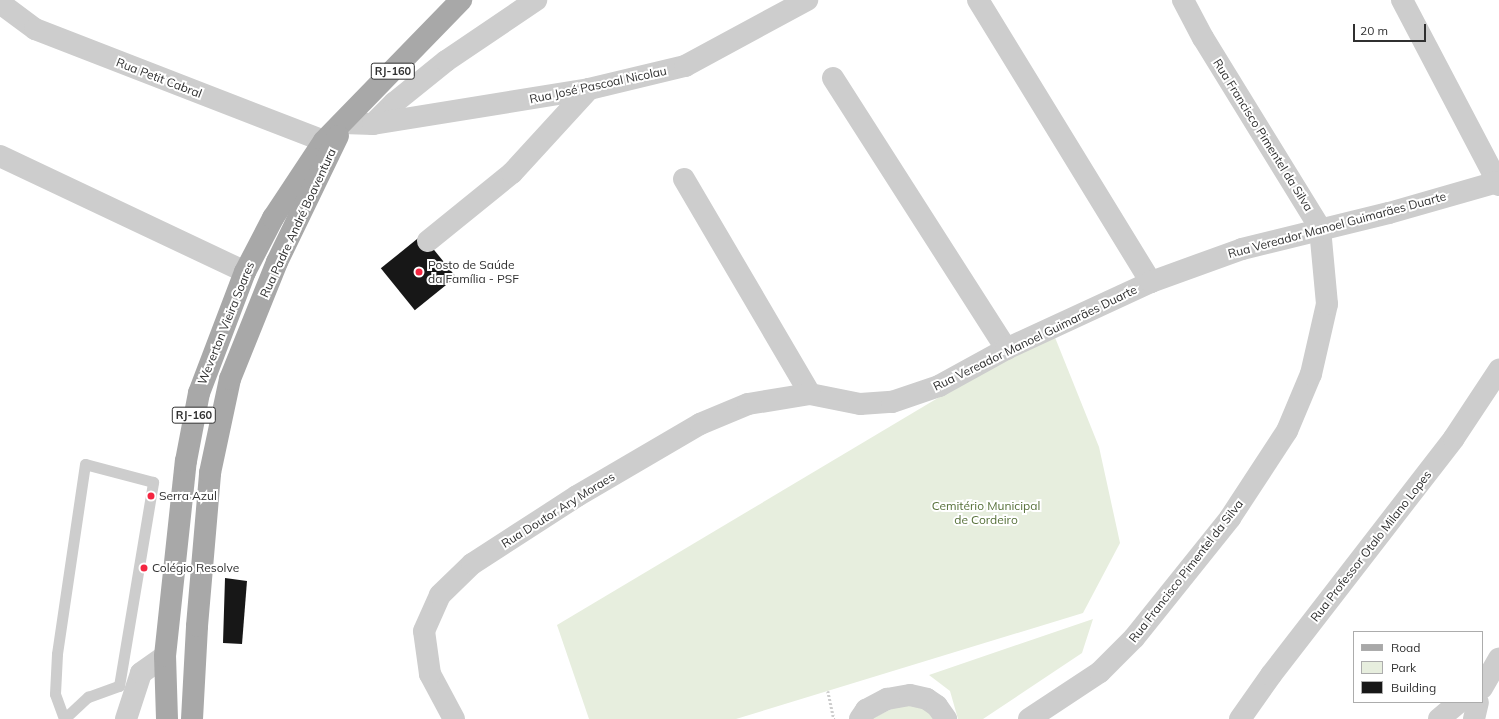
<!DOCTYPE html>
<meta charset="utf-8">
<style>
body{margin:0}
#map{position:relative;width:1499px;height:719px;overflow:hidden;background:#fff;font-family:Mulish,sans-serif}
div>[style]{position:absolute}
.green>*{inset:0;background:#e7eede}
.building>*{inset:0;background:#171717;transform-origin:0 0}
.path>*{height:2.5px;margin-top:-1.25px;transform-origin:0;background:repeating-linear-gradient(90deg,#cdcdcd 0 2px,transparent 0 4px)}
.lane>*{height:11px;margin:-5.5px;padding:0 5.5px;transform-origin:5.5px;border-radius:5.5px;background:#cdcdcd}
.street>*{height:22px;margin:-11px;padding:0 11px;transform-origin:11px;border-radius:11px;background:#cdcdcd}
.primary>*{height:22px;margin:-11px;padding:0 11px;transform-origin:11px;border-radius:11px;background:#a8a8a8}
.dots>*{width:11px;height:11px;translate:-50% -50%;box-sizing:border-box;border:2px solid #fff;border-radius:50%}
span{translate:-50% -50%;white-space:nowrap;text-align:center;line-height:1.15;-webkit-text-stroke:4px #fff;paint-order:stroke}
.shield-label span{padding:1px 3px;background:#fff;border:1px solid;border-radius:3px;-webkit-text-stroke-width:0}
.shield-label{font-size:11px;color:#303030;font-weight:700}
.street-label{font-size:12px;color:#303030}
.poi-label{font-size:12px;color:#303030}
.left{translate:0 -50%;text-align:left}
.park-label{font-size:12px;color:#567039}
.legend{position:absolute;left:1353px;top:631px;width:130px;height:72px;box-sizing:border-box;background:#fff;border:1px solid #acacac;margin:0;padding:5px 7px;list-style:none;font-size:12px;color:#303030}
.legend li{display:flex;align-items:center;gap:8px;height:20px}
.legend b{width:20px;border:1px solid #acacac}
.scale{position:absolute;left:1353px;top:24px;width:73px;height:18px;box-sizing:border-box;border:2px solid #303030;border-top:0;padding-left:5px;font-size:12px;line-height:14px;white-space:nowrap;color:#303030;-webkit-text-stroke:3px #fff;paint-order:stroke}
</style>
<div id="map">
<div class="green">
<div style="clip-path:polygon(1052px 330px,1099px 447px,1120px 543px,1083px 613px,736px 719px,589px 719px,557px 625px)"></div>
<div style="clip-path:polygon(1093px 619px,1082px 653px,983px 719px,958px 719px,950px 691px,929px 675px)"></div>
<div style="clip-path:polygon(904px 703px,922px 706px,938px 719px,871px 719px)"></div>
</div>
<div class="building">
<div style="left:422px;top:235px;width:54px;height:53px;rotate:51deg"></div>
<div style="clip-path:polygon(225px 578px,247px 581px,242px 644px,223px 643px)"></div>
</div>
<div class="path">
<div style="left:828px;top:691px;width:29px;rotate:78deg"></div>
</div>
<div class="lane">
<div style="left:64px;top:719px;width:33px;rotate:-43deg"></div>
<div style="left:88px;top:697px;width:33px;rotate:-20deg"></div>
<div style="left:119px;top:686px;width:207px;rotate:-80.5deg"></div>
<div style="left:153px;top:482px;width:70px;rotate:-165.2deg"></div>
<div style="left:85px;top:464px;width:192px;rotate:98.4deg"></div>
<div style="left:57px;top:654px;width:40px;rotate:92.9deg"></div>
<div style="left:55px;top:694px;width:27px;rotate:70deg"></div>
</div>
<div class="street">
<div style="left:978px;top:0;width:331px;rotate:58.5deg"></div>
<div style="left:1402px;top:0;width:209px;rotate:62.3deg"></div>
<div style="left:0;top:3px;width:44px;rotate:36.6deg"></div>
<div style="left:35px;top:29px;width:310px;rotate:21.2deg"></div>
<div style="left:833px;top:78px;width:322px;rotate:57.4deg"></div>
<div style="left:343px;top:123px;width:30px;rotate:2deg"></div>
<div style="left:373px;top:124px;width:30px;rotate:-45deg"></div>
<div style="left:394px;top:103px;width:67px;rotate:-38.9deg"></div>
<div style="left:446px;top:61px;width:109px;rotate:-34.1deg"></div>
<div style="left:373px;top:124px;width:219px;rotate:-9.2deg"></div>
<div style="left:589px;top:89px;width:99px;rotate:-13.5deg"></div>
<div style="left:685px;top:66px;width:139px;rotate:-28.4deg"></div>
<div style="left:0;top:156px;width:271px;rotate:25.3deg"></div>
<div style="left:684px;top:179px;width:249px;rotate:59.6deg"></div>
<div style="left:810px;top:394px;width:51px;rotate:11.3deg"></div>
<div style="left:860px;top:404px;width:32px;rotate:-4deg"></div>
<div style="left:892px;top:402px;width:50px;rotate:-18.8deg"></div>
<div style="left:939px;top:386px;width:77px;rotate:-28.9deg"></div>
<div style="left:1006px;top:349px;width:160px;rotate:-24.8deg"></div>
<div style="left:1151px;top:282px;width:97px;rotate:-19.9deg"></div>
<div style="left:1242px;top:249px;width:151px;rotate:-13.8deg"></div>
<div style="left:1389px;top:213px;width:112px;rotate:-16deg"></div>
<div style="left:428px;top:241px;width:108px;rotate:-39deg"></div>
<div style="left:512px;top:173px;width:114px;rotate:-47.5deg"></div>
<div style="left:1482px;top:688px;width:34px;rotate:-60deg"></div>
<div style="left:126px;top:719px;width:48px;rotate:-71.9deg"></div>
<div style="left:141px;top:673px;width:29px;rotate:-35deg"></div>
<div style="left:454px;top:719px;width:51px;rotate:-118.1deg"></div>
<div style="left:430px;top:674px;width:43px;rotate:-97.9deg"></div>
<div style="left:424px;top:631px;width:39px;rotate:-66deg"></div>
<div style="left:440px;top:595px;width:45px;rotate:-44.1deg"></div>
<div style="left:472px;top:564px;width:125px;rotate:-32.9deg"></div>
<div style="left:577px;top:496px;width:143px;rotate:-30.3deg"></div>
<div style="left:700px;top:424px;width:52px;rotate:-22.6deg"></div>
<div style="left:748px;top:404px;width:63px;rotate:-9.2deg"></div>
<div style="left:860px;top:719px;width:11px;rotate:-56deg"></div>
<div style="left:866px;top:710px;width:24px;rotate:-28deg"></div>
<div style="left:887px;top:699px;width:23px;rotate:-10deg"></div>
<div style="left:910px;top:695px;width:17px;rotate:13deg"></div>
<div style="left:927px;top:699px;width:12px;rotate:35deg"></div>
<div style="left:937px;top:706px;width:16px;rotate:55deg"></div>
<div style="left:1029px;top:719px;width:85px;rotate:-33.5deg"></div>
<div style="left:1100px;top:672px;width:48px;rotate:-45deg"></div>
<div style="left:1134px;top:638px;width:154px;rotate:-51.3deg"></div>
<div style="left:1230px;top:518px;width:104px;rotate:-56.8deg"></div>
<div style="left:1287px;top:431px;width:62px;rotate:-67.2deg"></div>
<div style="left:1311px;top:374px;width:72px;rotate:-77.1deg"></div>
<div style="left:1327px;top:304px;width:76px;rotate:-95.3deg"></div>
<div style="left:1320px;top:228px;width:223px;rotate:-121.6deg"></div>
<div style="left:1203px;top:38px;width:43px;rotate:-117.8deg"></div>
<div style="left:1240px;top:719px;width:54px;rotate:-54.8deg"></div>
<div style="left:1271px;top:675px;width:299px;rotate:-52.3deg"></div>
<div style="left:1454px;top:438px;width:82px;rotate:-56.5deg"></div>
<div style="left:1439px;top:719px;width:26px;rotate:-40deg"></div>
<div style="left:1474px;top:719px;width:17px;rotate:-77deg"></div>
</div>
<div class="primary">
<div style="left:167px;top:719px;width:63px;rotate:-91.8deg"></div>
<div style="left:165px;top:656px;width:196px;rotate:-83.9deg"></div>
<div style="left:186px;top:461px;width:69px;rotate:-79.2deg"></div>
<div style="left:199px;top:393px;width:129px;rotate:-69.2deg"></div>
<div style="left:245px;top:272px;width:61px;rotate:-62.6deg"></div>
<div style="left:273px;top:218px;width:92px;rotate:-56.5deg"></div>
<div style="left:324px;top:141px;width:197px;rotate:-45.8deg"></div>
<div style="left:192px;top:719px;width:93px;rotate:-86.9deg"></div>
<div style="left:197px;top:626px;width:154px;rotate:-85.1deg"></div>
<div style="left:210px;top:473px;width:96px;rotate:-78deg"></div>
<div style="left:230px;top:379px;width:126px;rotate:-68.1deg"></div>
<div style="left:277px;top:262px;width:140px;rotate:-64.2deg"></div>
</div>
<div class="dots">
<div style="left:419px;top:272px;background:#f42641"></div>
<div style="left:151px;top:496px;background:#f42641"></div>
<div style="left:144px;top:568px;background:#f42641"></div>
</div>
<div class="shield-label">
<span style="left:393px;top:71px">RJ-160</span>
<span style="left:194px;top:415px">RJ-160</span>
</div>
<div class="street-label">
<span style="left:159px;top:78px;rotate:21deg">Rua Petit Cabral</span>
<span style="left:598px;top:85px;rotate:-12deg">Rua José Pascoal Nicolau</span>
<span style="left:1263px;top:135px;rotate:58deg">Rua Francisco Pimentel da Silva</span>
<span style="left:298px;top:223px;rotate:-65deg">Rua Padre André Boaventura</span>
<span style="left:1337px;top:225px;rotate:-15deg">Rua Vereador Manoel Guimarães Duarte</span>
<span style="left:226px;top:323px;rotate:-68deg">Weverton Vieira Soares</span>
<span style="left:1035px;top:338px;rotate:-26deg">Rua Vereador Manoel Guimarães Duarte</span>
<span style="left:558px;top:510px;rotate:-32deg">Rua Doutor Ary Moraes</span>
<span style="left:1371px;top:546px;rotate:-52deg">Rua Professor Otalo Milano Lopes</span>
<span style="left:1186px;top:571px;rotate:-52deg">Rua Francisco Pimentel da Silva</span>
</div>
<div class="poi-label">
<span class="left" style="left:428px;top:272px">Posto de Saúde<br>da Família - PSF</span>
<span class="left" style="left:159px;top:496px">Serra Azul</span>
<span class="left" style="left:152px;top:568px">Colégio Resolve</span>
</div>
<div class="park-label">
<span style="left:986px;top:513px">Cemitério Municipal<br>de Cordeiro</span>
</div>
<ul class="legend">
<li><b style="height:5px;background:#a8a8a8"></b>Road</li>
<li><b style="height:11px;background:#e7eede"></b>Park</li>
<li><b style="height:11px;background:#171717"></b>Building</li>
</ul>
<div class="scale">20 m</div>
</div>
